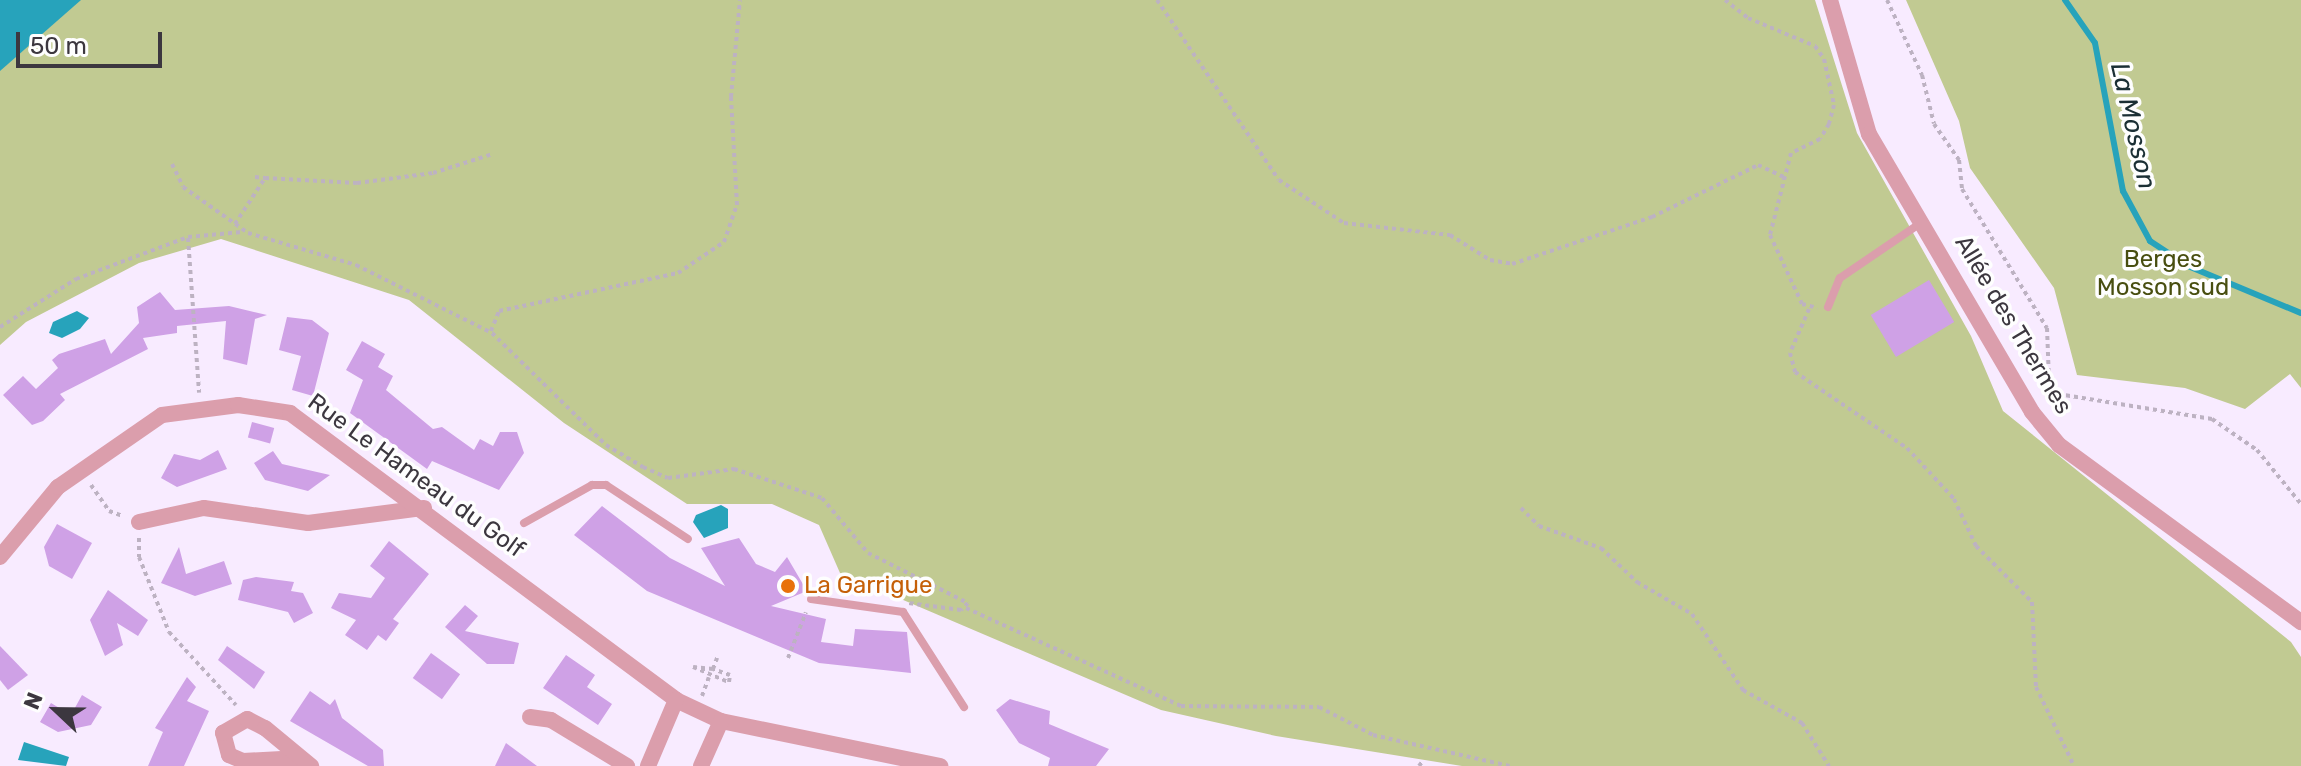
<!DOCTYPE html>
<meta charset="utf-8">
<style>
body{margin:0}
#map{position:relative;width:2301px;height:766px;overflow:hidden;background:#f8ebff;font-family:Rubik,sans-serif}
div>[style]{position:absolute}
.green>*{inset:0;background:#c1ca92}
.water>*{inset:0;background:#27a3bb}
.stream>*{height:6px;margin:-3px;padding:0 3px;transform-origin:3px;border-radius:3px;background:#27a3bb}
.building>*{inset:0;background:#cfa1e6;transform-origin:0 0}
.path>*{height:4px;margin-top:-2px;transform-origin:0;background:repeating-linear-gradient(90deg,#bdb2c2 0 4px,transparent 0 8px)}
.lane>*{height:8px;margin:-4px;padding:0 4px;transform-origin:4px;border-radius:4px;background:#db9eac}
.street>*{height:16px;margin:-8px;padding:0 8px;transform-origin:8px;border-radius:8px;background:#db9eac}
.dots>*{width:22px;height:22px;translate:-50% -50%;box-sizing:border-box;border:4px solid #fefefe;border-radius:50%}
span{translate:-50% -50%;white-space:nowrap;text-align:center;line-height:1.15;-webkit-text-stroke:7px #fefefe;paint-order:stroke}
.park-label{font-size:24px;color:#484e10}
.street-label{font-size:24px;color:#3c373f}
.food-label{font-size:24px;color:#c56008}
.left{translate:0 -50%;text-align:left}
.water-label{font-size:26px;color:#1b2f34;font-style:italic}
.north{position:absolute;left:16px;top:670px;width:80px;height:80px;-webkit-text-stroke:6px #fefefe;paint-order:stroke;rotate:292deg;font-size:22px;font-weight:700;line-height:32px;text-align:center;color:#3c373f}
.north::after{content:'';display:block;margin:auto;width:28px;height:36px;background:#3c373f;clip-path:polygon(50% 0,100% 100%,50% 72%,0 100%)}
.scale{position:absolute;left:16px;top:32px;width:146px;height:36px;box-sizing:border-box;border:4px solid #3c373f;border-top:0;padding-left:10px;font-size:24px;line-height:28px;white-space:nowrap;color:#3c373f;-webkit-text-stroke:6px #fefefe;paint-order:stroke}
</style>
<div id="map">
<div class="green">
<div style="clip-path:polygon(0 0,1815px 0,1857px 133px,1971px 336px,2003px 411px,2291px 642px,2301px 657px,2301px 766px,1462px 766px,1276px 736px,1161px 710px,840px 573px,819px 525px,772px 504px,687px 504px,564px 423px,409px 300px,221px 239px,139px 263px,26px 322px,0 345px)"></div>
<div style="clip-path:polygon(1906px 0,2301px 0,2301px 388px,2290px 374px,2245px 409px,2185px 388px,2077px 375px,2054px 288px,1970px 168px,1959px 121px)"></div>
</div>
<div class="water">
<div style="clip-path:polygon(0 0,81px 0,0 71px)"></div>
<div style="clip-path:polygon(77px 311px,89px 318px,80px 329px,62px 338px,49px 333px,53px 322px)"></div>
<div style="clip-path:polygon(721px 505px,728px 509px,728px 528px,704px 538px,693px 522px,696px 515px)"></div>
<div style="clip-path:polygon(24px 742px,69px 757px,66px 766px,18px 760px)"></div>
</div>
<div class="stream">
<div style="left:2065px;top:0;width:52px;rotate:55.1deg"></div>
<div style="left:2095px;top:43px;width:151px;rotate:79.3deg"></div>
<div style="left:2123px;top:191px;width:57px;rotate:61.6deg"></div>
<div style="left:2150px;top:241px;width:45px;rotate:33.3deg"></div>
<div style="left:2188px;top:266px;width:122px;rotate:22.6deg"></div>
</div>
<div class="building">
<div style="left:1929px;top:280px;width:49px;height:68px;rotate:59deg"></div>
<div style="clip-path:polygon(160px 292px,175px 310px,229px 306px,267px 315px,255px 319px,247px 365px,223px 359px,226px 321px,177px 326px,177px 333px,143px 338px,148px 349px,60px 394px,65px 400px,43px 421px,32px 425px,3px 395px,23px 376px,36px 389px,58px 368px,52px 360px,59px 354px,105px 339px,111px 354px,139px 323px,137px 307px)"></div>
<div style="clip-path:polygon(287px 317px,312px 320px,329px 333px,313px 396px,292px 390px,301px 356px,279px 350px)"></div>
<div style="clip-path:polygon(362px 341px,385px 354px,378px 367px,393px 376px,386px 390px,433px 429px,442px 427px,474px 450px,480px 439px,493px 446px,500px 432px,517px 432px,524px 453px,499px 490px,432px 461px,427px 469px,350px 413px,363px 380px,346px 370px)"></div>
<div style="left:252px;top:422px;width:23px;height:16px;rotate:15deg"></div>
<div style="clip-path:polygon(218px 450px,227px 469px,177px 487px,161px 478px,174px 454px,200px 460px)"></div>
<div style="clip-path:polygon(273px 451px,282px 464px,330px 475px,308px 491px,265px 480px,254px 463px)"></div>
<div style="clip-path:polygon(602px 506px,670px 558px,725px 586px,701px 548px,739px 538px,756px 564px,775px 572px,787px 557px,807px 591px,771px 606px,826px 619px,821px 642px,853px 646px,855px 629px,907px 632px,911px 673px,819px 663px,647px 591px,574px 535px)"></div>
<div style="clip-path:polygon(57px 524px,92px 543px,72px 579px,49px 566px,44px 547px)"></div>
<div style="clip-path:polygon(389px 541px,429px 574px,393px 619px,399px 623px,386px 641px,378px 635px,367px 650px,345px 635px,356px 620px,331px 608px,339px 593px,371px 598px,385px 578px,370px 566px)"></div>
<div style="clip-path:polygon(179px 547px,186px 574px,224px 561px,232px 584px,195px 596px,161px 583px)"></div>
<div style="clip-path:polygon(256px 577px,294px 582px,291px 591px,303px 593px,313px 613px,294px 623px,288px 612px,238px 600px,243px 580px)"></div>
<div style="clip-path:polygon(108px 590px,148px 620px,138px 636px,117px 623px,123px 645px,105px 656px,90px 620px)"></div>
<div style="clip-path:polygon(465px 605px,478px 616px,465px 631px,519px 643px,514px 664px,487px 664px,445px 627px)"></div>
<div style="clip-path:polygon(0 646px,28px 675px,8px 690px,0 680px)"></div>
<div style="clip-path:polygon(227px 646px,265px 672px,254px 689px,218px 660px)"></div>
<div style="left:431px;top:653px;width:36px;height:31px;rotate:36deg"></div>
<div style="clip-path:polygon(566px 655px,595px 675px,587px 687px,612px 704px,598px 725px,543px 688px)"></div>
<div style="clip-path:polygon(187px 677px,196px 687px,187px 701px,209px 711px,184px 766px,148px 766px,163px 732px,155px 728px)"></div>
<div style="clip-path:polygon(310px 691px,330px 705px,335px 699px,342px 718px,383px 750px,384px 766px,368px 766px,290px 721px)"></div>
<div style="clip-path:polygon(82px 695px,102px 707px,91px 725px,58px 732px,40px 722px,51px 703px,71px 715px)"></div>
<div style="clip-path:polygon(1010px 699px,1050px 711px,1049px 724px,1109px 749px,1096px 766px,1048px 766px,1050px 758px,1019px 743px,996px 710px)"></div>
<div style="clip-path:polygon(506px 743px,537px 766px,495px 766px)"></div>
</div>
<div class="path">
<div style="left:1157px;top:0;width:217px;rotate:55.9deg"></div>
<div style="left:1279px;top:180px;width:78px;rotate:33.5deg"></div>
<div style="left:1344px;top:223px;width:107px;rotate:6.5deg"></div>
<div style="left:1450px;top:235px;width:47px;rotate:32deg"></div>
<div style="left:1490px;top:260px;width:22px;rotate:10deg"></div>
<div style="left:1512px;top:264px;width:148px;rotate:-18.6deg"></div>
<div style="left:1652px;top:217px;width:118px;rotate:-26.1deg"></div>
<div style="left:1758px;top:165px;width:31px;rotate:25deg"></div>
<div style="left:1725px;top:0;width:29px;rotate:38deg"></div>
<div style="left:1748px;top:18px;width:73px;rotate:22.7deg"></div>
<div style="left:1815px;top:46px;width:16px;rotate:55deg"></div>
<div style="left:1824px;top:59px;width:47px;rotate:77.7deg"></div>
<div style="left:1834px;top:105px;width:20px;rotate:105deg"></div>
<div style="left:1829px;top:124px;width:17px;rotate:121deg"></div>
<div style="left:1820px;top:139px;width:32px;rotate:154deg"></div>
<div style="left:1791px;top:153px;width:85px;rotate:104.4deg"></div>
<div style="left:1770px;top:235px;width:76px;rotate:65.1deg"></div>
<div style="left:1802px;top:304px;width:16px;rotate:14deg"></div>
<div style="left:1887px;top:0;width:83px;rotate:65deg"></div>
<div style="left:1922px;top:75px;width:50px;rotate:76.2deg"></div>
<div style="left:1934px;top:124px;width:44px;rotate:55.2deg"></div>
<div style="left:1959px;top:160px;width:29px;rotate:84deg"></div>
<div style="left:1962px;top:189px;width:163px;rotate:58.6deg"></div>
<div style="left:2047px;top:328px;width:52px;rotate:87.8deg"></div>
<div style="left:2049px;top:380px;width:17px;rotate:57deg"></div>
<div style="left:2058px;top:394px;width:156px;rotate:9.2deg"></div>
<div style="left:2212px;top:419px;width:55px;rotate:34.6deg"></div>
<div style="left:2257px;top:450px;width:70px;rotate:50.8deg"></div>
<div style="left:172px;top:164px;width:25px;rotate:64deg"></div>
<div style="left:183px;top:187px;width:80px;rotate:35.3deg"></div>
<div style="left:248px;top:233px;width:113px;rotate:16.5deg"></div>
<div style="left:356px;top:265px;width:152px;rotate:26.6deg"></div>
<div style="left:492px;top:333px;width:160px;rotate:44.5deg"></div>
<div style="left:606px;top:445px;width:43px;rotate:30.7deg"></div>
<div style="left:643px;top:467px;width:27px;rotate:24deg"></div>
<div style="left:668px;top:478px;width:67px;rotate:-7.8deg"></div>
<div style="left:734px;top:469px;width:93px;rotate:18.2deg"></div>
<div style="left:822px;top:498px;width:72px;rotate:50.1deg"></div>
<div style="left:868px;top:553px;width:112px;rotate:26.6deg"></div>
<div style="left:968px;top:603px;width:10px;rotate:135deg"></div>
<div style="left:961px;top:610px;width:53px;rotate:-172.5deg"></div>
<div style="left:255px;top:177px;width:10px;rotate:6deg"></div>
<div style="left:235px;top:224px;width:55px;rotate:-56.9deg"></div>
<div style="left:265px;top:178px;width:92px;rotate:3.1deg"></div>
<div style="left:357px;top:183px;width:77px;rotate:-7.5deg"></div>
<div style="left:433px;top:173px;width:63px;rotate:-17.6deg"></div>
<div style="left:188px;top:238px;width:155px;rotate:85.9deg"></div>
<div style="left:1809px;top:309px;width:48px;rotate:113.4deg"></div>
<div style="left:1790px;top:353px;width:20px;rotate:75deg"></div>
<div style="left:1795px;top:372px;width:135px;rotate:34.2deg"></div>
<div style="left:1907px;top:448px;width:69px;rotate:47.3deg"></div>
<div style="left:1954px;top:499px;width:52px;rotate:64.9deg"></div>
<div style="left:1976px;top:546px;width:79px;rotate:45deg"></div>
<div style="left:2032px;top:602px;width:85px;rotate:87.3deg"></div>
<div style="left:2036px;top:687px;width:88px;rotate:64.3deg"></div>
<div style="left:0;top:327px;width:90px;rotate:-32.3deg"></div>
<div style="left:76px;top:279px;width:120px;rotate:-20.6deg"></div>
<div style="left:188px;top:237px;width:54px;rotate:-5.3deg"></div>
<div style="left:491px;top:331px;width:22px;rotate:-68deg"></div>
<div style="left:499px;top:311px;width:183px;rotate:-12deg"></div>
<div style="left:678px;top:273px;width:55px;rotate:-34deg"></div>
<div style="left:724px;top:242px;width:39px;rotate:-71deg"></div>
<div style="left:737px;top:205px;width:108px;rotate:-93.2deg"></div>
<div style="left:731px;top:97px;width:97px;rotate:-84.7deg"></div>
<div style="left:91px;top:485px;width:32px;rotate:55deg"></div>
<div style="left:109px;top:511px;width:15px;rotate:20deg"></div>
<div style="left:1521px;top:508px;width:25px;rotate:45deg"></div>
<div style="left:1539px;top:526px;width:66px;rotate:19.5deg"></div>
<div style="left:1601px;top:548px;width:50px;rotate:43.4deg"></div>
<div style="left:1637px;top:582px;width:64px;rotate:30.2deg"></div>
<div style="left:1692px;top:614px;width:92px;rotate:56.1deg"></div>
<div style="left:1743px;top:690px;width:68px;rotate:29.2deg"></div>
<div style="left:1802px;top:723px;width:51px;rotate:57.9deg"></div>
<div style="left:139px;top:538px;width:19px;rotate:90deg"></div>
<div style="left:139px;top:557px;width:81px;rotate:68.2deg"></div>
<div style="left:169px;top:632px;width:99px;rotate:47.5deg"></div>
<div style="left:966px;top:608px;width:236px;rotate:24.5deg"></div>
<div style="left:1181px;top:706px;width:138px;rotate:0.4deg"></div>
<div style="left:1319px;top:707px;width:61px;rotate:27.4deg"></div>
<div style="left:1373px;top:735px;width:140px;rotate:12.8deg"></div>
<div style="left:788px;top:658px;width:49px;rotate:-68.6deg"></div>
<div style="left:713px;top:669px;width:20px;rotate:-174deg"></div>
<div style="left:693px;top:667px;width:39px;rotate:23deg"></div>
<div style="left:729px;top:682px;width:7px;rotate:-82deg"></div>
<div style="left:730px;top:675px;width:18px;rotate:-161deg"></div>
<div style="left:713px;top:669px;width:12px;rotate:-70deg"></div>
<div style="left:702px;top:696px;width:20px;rotate:-70deg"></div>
<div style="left:1419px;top:766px;width:5px;rotate:-53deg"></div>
</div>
<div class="lane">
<div style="left:1828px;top:307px;width:31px;rotate:-68deg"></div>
<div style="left:1840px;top:278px;width:99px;rotate:-34.3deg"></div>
<div style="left:524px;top:523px;width:78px;rotate:-29.2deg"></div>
<div style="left:592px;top:485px;width:14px"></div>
<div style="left:606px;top:485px;width:98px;rotate:33.4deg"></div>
<div style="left:811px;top:599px;width:93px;rotate:8deg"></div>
<div style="left:903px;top:612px;width:113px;rotate:57.3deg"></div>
</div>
<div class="street">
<div style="left:1830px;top:0;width:140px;rotate:73.8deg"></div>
<div style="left:1869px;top:134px;width:322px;rotate:59.6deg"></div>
<div style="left:2032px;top:412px;width:43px;rotate:50.7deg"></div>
<div style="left:2059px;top:445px;width:300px;rotate:36.2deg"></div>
<div style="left:139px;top:522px;width:66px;rotate:-12.2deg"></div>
<div style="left:204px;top:508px;width:105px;rotate:8.2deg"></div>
<div style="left:308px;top:523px;width:117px;rotate:-7.4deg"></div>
<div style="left:0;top:557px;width:91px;rotate:-50.4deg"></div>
<div style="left:58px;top:487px;width:126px;rotate:-34.7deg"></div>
<div style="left:162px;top:415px;width:77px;rotate:-7.5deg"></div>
<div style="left:238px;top:405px;width:53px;rotate:8.7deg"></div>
<div style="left:290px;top:413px;width:481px;rotate:36.6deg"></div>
<div style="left:676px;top:700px;width:50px;rotate:25deg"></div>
<div style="left:721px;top:721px;width:224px;rotate:11.6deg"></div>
<div style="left:530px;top:717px;width:21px;rotate:8deg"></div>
<div style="left:551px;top:720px;width:89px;rotate:31.2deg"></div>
<div style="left:300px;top:758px;width:57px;rotate:177deg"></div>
<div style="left:243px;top:761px;width:15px;rotate:-157deg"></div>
<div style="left:229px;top:755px;width:23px;rotate:-105deg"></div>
<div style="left:223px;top:733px;width:28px;rotate:-30deg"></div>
<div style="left:247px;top:719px;width:20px;rotate:27deg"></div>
<div style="left:265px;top:728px;width:60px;rotate:39.6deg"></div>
<div style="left:648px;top:766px;width:72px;rotate:-67deg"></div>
<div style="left:701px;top:766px;width:49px;rotate:-66deg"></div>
</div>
<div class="dots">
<div style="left:788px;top:586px;background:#e8710a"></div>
</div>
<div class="park-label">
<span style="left:2163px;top:274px">Berges<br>Mosson sud</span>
</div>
<div class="street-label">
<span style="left:2013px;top:325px;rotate:59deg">Allée des Thermes</span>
<span style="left:416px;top:476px;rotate:36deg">Rue Le Hameau du Golf</span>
</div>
<div class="food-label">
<span class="left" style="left:804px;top:586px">La Garrigue</span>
</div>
<div class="water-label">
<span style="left:2133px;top:126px;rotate:77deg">La Mosson</span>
</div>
<div class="north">N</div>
<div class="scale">50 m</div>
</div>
